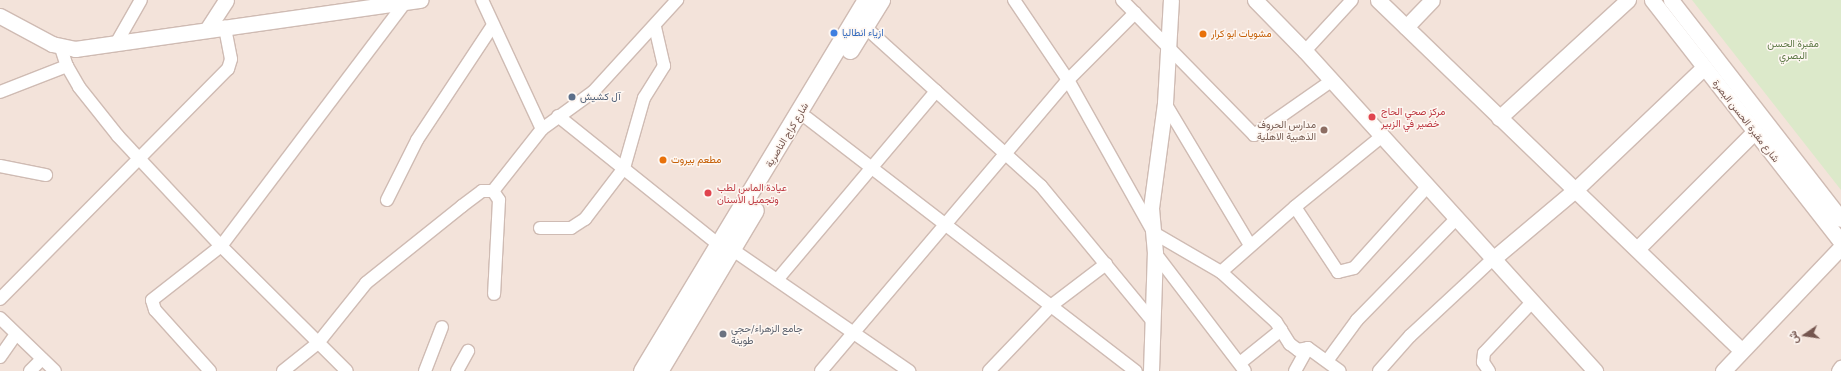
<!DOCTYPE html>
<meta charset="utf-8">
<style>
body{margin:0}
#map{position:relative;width:1841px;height:371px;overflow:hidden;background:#fbf2eb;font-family:"IBM Plex Sans",Vazirmatn,sans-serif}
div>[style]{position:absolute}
.residential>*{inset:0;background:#f3e3da;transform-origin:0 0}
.green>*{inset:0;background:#dce9ca}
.roads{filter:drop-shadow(1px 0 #cfbbb3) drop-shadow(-1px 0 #cfbbb3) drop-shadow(0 1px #cfbbb3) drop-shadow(0 -1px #cfbbb3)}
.minor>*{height:12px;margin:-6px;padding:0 6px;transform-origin:6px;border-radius:6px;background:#fff}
.tertiary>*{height:15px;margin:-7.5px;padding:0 7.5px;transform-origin:7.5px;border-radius:7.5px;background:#fff}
.secondary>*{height:17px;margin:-8.5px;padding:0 8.5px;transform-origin:8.5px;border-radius:8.5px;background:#fff}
.dots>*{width:11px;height:11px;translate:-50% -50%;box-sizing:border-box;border:2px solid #fef7f2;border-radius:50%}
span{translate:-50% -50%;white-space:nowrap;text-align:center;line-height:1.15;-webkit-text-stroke:3px #fef7f2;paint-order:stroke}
.shop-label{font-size:10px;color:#366cbe}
.left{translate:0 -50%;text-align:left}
.food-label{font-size:10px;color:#c56008}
.park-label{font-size:10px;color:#5f7a48}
.service-label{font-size:10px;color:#4e5e75}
.health-label{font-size:10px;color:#be3a42}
.street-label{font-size:10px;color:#75564f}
.education-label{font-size:10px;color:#785e54}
.right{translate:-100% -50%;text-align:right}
.worship-label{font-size:10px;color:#5b616d}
.north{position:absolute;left:1785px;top:315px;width:40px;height:40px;-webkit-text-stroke:3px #fef7f2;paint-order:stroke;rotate:257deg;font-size:11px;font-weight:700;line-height:16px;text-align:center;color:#75564f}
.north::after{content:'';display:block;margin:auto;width:14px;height:18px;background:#75564f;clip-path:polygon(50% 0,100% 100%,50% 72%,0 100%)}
</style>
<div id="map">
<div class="residential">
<div style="left:0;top:0;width:1841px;height:371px"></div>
</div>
<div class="green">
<div style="clip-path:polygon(1692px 0,1841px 0,1841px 190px)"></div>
</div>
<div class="roads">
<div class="minor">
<div style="left:482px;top:0;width:142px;rotate:65.1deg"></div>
<div style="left:1014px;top:0;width:97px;rotate:56deg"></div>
<div style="left:1068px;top:80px;width:176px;rotate:60.7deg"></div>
<div style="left:1154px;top:233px;width:78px;rotate:30.2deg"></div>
<div style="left:1221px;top:272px;width:74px;rotate:42.3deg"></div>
<div style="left:1276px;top:322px;width:26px;rotate:58deg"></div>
<div style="left:1290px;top:344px;width:10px;rotate:37deg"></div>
<div style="left:1298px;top:350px;width:10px;rotate:-11deg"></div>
<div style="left:1308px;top:348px;width:39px;rotate:36deg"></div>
<div style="left:1122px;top:0;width:189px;rotate:45.6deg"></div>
<div style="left:1254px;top:135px;width:94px;rotate:-35deg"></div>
<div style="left:865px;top:27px;width:237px;rotate:42.1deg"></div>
<div style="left:1041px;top:186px;width:176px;rotate:50.5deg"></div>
<div style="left:117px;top:42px;width:48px;rotate:-60.3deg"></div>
<div style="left:61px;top:48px;width:19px;rotate:72deg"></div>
<div style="left:67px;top:66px;width:24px;rotate:60deg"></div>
<div style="left:79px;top:87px;width:63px;rotate:51.5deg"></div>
<div style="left:118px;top:136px;width:151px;rotate:46.9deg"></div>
<div style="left:221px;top:246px;width:177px;rotate:44.8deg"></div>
<div style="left:1305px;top:51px;width:69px;rotate:-47.3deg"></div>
<div style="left:0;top:92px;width:72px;rotate:-21.2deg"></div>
<div style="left:1165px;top:103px;width:165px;rotate:59.1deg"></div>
<div style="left:558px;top:116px;width:208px;rotate:38.7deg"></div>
<div style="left:807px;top:118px;width:415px;rotate:37.6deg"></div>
<div style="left:1381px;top:137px;width:111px;rotate:140.9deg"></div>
<div style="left:1295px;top:207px;width:78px;rotate:56.5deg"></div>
<div style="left:1338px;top:272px;width:16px;rotate:-14deg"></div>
<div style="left:1354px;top:268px;width:109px;rotate:-48deg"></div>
<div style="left:0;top:166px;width:47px;rotate:11.1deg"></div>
<div style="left:493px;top:191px;width:11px;rotate:56deg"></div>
<div style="left:499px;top:200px;width:94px;rotate:93deg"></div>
<div style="left:387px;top:200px;width:67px;rotate:-63.4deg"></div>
<div style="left:417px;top:140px;width:138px;rotate:-56.5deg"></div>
<div style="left:540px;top:228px;width:31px"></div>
<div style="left:571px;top:228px;width:17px;rotate:-33deg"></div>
<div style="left:585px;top:219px;width:64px;rotate:-52.6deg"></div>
<div style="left:624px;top:168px;width:73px;rotate:-74.1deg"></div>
<div style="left:644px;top:98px;width:38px;rotate:-58deg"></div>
<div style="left:664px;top:66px;width:40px;rotate:-103deg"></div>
<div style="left:733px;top:250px;width:214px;rotate:34.5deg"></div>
<div style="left:1155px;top:253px;width:148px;rotate:52.7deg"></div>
<div style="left:1221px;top:272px;width:98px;rotate:-41.3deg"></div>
<div style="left:777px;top:280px;width:247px;rotate:-49.9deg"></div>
<div style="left:0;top:299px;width:324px;rotate:-45.3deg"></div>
<div style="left:228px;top:69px;width:10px;rotate:-73deg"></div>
<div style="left:231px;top:59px;width:33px;rotate:-101deg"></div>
<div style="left:0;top:318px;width:76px;rotate:43.9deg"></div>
<div style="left:0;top:357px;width:28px;rotate:-55deg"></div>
<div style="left:1327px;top:361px;width:51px;rotate:-53.8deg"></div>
<div style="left:1357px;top:320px;width:143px;rotate:-45.6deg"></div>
<div style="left:1240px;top:363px;width:53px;rotate:-38.8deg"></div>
<div style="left:30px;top:371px;width:17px;rotate:-45deg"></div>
<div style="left:210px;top:371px;width:82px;rotate:-132deg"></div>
<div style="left:155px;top:310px;width:10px;rotate:-107deg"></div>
<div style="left:152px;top:300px;width:88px;rotate:-38deg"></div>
<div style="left:221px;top:246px;width:305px;rotate:-52.9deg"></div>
<div style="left:283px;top:371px;width:45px;rotate:-38.7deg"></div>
<div style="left:318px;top:343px;width:77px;rotate:-51.3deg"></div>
<div style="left:366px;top:283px;width:123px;rotate:-38.7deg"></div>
<div style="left:462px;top:206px;width:25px;rotate:-37deg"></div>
<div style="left:482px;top:191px;width:11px"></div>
<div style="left:493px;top:191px;width:79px;rotate:-51.7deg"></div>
<div style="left:542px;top:129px;width:63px;rotate:-36deg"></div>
<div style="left:593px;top:92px;width:125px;rotate:-47.6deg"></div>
<div style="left:425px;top:371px;width:47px;rotate:-68.9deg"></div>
<div style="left:457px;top:371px;width:23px;rotate:-61deg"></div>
<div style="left:821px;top:371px;width:382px;rotate:-49.7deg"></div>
<div style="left:1068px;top:80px;width:95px;rotate:-45deg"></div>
<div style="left:989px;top:371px;width:91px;rotate:-46.3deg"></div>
<div style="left:1052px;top:305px;width:68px;rotate:-37.2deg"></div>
<div style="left:1295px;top:371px;width:26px;rotate:-61deg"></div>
<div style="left:1379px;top:371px;width:47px;rotate:-48.5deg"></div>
<div style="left:1410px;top:336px;width:115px;rotate:-42.9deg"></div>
<div style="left:1489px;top:371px;width:11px;rotate:-124deg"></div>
<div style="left:1483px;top:362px;width:9px;rotate:-84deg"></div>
<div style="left:1484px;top:353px;width:71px;rotate:-46.7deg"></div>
</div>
<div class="tertiary">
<div style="left:1255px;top:0;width:71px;rotate:45.6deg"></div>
<div style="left:1305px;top:51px;width:432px;rotate:47.8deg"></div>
<div style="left:1378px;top:0;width:504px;rotate:43.96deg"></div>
<div style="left:1652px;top:0;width:307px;rotate:52deg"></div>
<div style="left:1671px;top:0;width:277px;rotate:52.2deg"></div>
<div style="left:0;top:16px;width:59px;rotate:28.3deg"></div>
<div style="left:52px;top:44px;width:24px;rotate:12deg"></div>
<div style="left:75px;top:49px;width:349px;rotate:-8.1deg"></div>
<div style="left:1406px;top:27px;width:37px;rotate:-46deg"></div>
<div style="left:208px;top:28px;width:33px;rotate:-57deg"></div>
<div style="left:1499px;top:118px;width:175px;rotate:-42.5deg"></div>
<div style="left:1637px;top:249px;width:165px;rotate:-45deg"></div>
<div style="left:1494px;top:258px;width:106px;rotate:-40deg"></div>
<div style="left:1575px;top:190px;width:178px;rotate:-43.6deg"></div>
<div style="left:1151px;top:371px;width:118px;rotate:-88.1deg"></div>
<div style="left:1155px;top:253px;width:45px;rotate:-95.1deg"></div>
<div style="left:1151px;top:208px;width:106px;rotate:-82.4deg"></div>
<div style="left:1165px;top:103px;width:103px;rotate:-86.7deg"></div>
<div style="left:1723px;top:371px;width:171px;rotate:-46.4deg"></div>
<div style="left:1839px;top:371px;width:4px;rotate:-56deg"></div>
</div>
<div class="secondary">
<div style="left:850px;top:50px;width:59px;rotate:-58.2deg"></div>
<div style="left:642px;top:371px;width:433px;rotate:-58.9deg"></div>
<div style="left:659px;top:371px;width:187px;rotate:-59.2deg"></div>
</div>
</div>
<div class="dots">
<div style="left:834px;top:33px;background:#3f7fe0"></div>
<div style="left:1203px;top:34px;background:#e8710a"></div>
<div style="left:572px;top:97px;background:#5c6f8a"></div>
<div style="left:1372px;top:117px;background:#e0444e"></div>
<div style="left:1324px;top:130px;background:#8d6e63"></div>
<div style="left:663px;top:160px;background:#e8710a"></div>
<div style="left:708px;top:193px;background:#e0444e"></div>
<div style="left:723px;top:334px;background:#6b7280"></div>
</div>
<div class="shop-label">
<span class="left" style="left:842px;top:33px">ازياء انطاليا</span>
</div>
<div class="food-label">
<span class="left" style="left:1211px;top:34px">مشويات ابو كرار</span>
<span class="left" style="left:671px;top:160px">مطعم بيروت</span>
</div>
<div class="park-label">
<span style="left:1793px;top:49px">مقبرة الحسن<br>البصري</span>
</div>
<div class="service-label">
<span class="left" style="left:580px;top:97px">آل كشيش</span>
</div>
<div class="health-label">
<span class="left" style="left:1381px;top:117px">مركز صحي الحاج<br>خضير في الزبير</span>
<span class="left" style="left:717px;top:193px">عيادة الماس لطب<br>وتجميل الأسنان</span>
</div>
<div class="street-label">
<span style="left:1746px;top:121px;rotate:52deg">شارع مقبرة الحسن البصرة</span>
<span style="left:787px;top:135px;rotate:-59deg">شارع كراج الناصرية</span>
</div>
<div class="education-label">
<span class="right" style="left:1316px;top:130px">مدارس الحروف<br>الذهبية الاهلية</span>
</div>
<div class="worship-label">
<span class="left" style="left:731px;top:334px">جامع الزهراء/حجي<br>طوينة</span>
</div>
<div class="north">ش</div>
</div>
